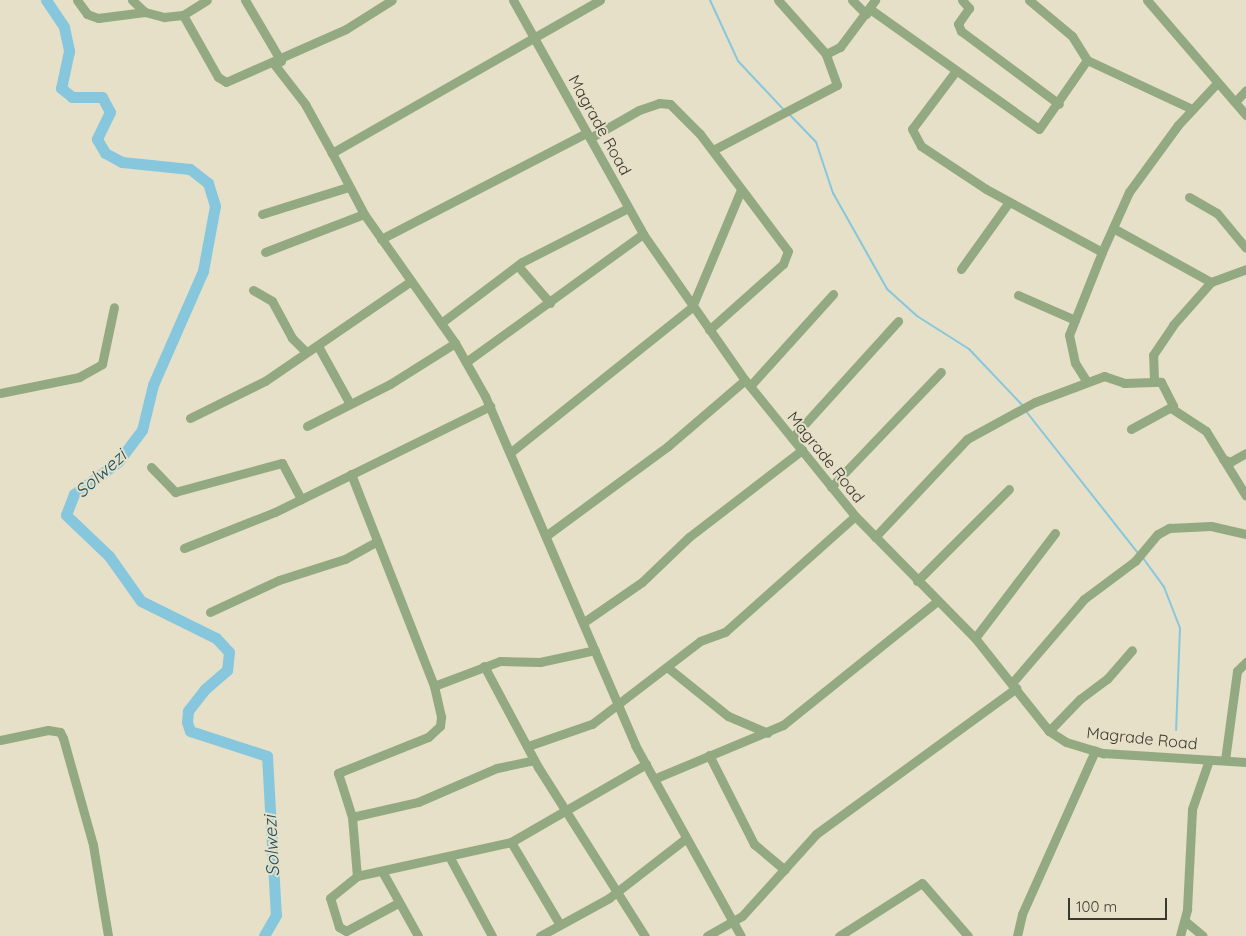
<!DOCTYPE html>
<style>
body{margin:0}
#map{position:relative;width:1246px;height:936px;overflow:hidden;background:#e5e0c7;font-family:Quicksand,sans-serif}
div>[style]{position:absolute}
.stream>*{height:2px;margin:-1px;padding:0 1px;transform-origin:1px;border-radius:1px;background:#87c7dd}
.river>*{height:11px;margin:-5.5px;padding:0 5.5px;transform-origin:5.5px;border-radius:5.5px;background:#87c7dd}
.minor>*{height:9px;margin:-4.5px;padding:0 4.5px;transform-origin:4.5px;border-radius:4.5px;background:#93a982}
span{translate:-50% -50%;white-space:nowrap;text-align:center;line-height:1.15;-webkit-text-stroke:4px #e5e0c7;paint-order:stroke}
.street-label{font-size:16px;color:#3b392f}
.water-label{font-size:18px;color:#1b5061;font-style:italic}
.scale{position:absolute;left:1068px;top:898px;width:99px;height:22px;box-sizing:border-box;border:2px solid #3b392f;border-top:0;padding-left:6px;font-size:15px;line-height:18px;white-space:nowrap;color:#3b392f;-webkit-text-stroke:4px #e5e0c7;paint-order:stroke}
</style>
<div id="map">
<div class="stream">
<div style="left:710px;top:0;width:67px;rotate:65.3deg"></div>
<div style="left:738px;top:61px;width:67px;rotate:46.8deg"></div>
<div style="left:788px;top:113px;width:40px;rotate:46deg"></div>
<div style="left:816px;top:142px;width:54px;rotate:71.6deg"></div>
<div style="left:833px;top:193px;width:110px;rotate:60.6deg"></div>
<div style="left:887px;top:289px;width:40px;rotate:42deg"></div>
<div style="left:917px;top:316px;width:62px;rotate:32.4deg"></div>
<div style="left:969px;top:349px;width:79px;rotate:46.5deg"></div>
<div style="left:1025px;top:410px;width:182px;rotate:51.7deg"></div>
<div style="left:1143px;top:558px;width:36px;rotate:54deg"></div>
<div style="left:1164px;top:587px;width:44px;rotate:68.7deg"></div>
<div style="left:1180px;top:628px;width:102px;rotate:92.2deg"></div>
</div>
<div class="river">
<div style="left:46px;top:0;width:32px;rotate:56deg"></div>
<div style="left:64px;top:27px;width:25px;rotate:78deg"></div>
<div style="left:69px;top:51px;width:38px;rotate:102deg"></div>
<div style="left:61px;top:88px;width:14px;rotate:39deg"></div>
<div style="left:72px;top:97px;width:30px"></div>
<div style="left:102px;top:97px;width:17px;rotate:62deg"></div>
<div style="left:110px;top:112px;width:30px;rotate:116deg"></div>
<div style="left:97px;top:139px;width:16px;rotate:60deg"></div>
<div style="left:105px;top:153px;width:19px;rotate:28deg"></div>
<div style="left:122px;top:162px;width:68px;rotate:5.9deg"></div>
<div style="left:190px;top:169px;width:23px;rotate:38deg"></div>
<div style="left:208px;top:183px;width:24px;rotate:73deg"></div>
<div style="left:215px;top:206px;width:66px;rotate:100.5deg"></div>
<div style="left:203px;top:271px;width:124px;rotate:113.7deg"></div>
<div style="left:153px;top:385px;width:46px;rotate:103.7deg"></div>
<div style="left:142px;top:430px;width:39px;rotate:127deg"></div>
<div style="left:119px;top:461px;width:56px;rotate:143.7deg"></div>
<div style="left:74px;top:494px;width:22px;rotate:111deg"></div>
<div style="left:66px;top:515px;width:59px;rotate:43.6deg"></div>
<div style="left:109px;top:556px;width:55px;rotate:54.6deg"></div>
<div style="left:141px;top:601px;width:84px;rotate:26.3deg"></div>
<div style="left:216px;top:638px;width:19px;rotate:47deg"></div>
<div style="left:229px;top:652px;width:18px;rotate:96deg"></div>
<div style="left:227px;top:670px;width:29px;rotate:139deg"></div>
<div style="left:205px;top:689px;width:28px;rotate:128deg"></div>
<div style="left:188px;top:711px;width:11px;rotate:95deg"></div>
<div style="left:187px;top:722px;width:9px;rotate:72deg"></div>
<div style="left:190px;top:731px;width:81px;rotate:18deg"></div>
<div style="left:267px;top:756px;width:159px;rotate:86.8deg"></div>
<div style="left:276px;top:915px;width:24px;rotate:120deg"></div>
</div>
<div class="minor">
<div style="left:77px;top:0;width:17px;rotate:54deg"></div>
<div style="left:87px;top:14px;width:12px;rotate:20deg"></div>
<div style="left:98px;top:18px;width:47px;rotate:-7.3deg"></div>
<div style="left:132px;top:0;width:18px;rotate:43deg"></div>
<div style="left:145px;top:12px;width:20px;rotate:15deg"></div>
<div style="left:164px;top:17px;width:19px;rotate:-6deg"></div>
<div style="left:183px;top:15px;width:28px;rotate:-32deg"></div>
<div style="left:245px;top:0;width:71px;rotate:59.5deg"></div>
<div style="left:513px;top:0;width:268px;rotate:60.9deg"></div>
<div style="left:643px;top:234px;width:178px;rotate:55.1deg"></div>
<div style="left:745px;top:380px;width:175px;rotate:51deg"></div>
<div style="left:855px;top:516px;width:171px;rotate:45.5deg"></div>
<div style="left:975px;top:638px;width:119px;rotate:51.5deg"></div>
<div style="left:1049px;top:731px;width:20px;rotate:33deg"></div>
<div style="left:1066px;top:742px;width:39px;rotate:17deg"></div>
<div style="left:1103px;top:753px;width:143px;rotate:3.6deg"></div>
<div style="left:600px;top:0;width:309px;rotate:150.3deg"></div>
<div style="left:332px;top:153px;width:69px;rotate:62.3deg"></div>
<div style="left:364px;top:214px;width:158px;rotate:54.8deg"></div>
<div style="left:455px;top:343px;width:61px;rotate:60.5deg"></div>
<div style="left:485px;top:396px;width:380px;rotate:66.7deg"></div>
<div style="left:635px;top:745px;width:218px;rotate:61deg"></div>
<div style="left:778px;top:0;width:72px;rotate:48.4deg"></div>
<div style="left:826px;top:54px;width:16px;rotate:-27deg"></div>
<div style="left:840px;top:47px;width:59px;rotate:-53.3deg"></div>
<div style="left:852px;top:0;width:20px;rotate:45deg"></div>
<div style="left:962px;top:0;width:11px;rotate:49deg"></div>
<div style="left:969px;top:8px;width:19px;rotate:125deg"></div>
<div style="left:958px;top:24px;width:8px;rotate:67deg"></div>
<div style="left:961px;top:31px;width:122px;rotate:36.7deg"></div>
<div style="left:1147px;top:0;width:152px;rotate:49.3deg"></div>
<div style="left:870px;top:9px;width:207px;rotate:35.4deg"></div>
<div style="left:1039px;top:129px;width:84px;rotate:-55.2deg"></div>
<div style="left:1087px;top:60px;width:28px;rotate:-122deg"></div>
<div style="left:1072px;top:36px;width:56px;rotate:-140.1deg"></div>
<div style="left:183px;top:15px;width:71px;rotate:60.6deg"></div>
<div style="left:218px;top:77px;width:9px;rotate:32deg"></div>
<div style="left:226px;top:82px;width:131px;rotate:-23.8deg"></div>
<div style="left:346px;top:29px;width:54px;rotate:-32.2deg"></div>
<div style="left:1087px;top:60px;width:116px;rotate:25deg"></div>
<div style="left:274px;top:64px;width:51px;rotate:52.2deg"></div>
<div style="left:305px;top:104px;width:56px;rotate:61.1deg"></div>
<div style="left:955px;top:72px;width:71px;rotate:127deg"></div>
<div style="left:912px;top:129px;width:19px;rotate:62deg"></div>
<div style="left:921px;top:146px;width:78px;rotate:33.5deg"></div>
<div style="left:986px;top:189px;width:132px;rotate:28.5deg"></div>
<div style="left:1235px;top:102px;width:16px;rotate:-47deg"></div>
<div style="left:590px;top:138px;width:56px;rotate:-29.7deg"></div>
<div style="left:639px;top:110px;width:21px;rotate:-19deg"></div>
<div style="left:659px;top:103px;width:11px;rotate:5deg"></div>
<div style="left:670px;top:104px;width:42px;rotate:45deg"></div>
<div style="left:700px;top:134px;width:146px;rotate:53.1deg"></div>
<div style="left:788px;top:251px;width:14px;rotate:111deg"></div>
<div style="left:783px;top:264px;width:99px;rotate:138.3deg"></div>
<div style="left:713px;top:150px;width:140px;rotate:-27.7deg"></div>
<div style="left:837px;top:85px;width:33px;rotate:-110deg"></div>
<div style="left:1189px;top:197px;width:32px;rotate:30deg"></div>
<div style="left:1217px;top:213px;width:45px;rotate:50.4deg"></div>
<div style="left:262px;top:214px;width:90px;rotate:-17.4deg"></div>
<div style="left:1113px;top:228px;width:112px;rotate:28.9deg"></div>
<div style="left:381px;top:239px;width:231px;rotate:-27.3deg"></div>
<div style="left:265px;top:252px;width:106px;rotate:-21deg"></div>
<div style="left:518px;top:266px;width:49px;rotate:49.1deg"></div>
<div style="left:961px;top:269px;width:82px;rotate:-54.4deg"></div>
<div style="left:253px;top:290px;width:22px;rotate:30deg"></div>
<div style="left:272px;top:301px;width:42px;rotate:61.6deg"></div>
<div style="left:292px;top:338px;width:20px;rotate:45deg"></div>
<div style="left:1018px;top:295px;width:62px;rotate:23.7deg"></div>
<div style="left:441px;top:323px;width:101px;rotate:-37deg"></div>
<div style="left:522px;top:262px;width:119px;rotate:-27deg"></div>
<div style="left:318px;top:346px;width:66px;rotate:61.1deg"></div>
<div style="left:466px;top:362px;width:218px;rotate:-35.9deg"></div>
<div style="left:1154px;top:380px;width:25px;rotate:-92deg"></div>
<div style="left:1153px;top:355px;width:36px;rotate:-56deg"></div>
<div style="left:1173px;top:325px;width:57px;rotate:-48.5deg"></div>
<div style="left:1211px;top:282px;width:37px;rotate:-20deg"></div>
<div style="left:1087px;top:382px;width:22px;rotate:-122deg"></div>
<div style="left:1075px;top:363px;width:29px;rotate:-102deg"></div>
<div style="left:1069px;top:335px;width:89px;rotate:-68.3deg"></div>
<div style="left:1102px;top:252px;width:66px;rotate:-65.8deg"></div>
<div style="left:1129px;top:192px;width:83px;rotate:-53.8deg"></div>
<div style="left:1178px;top:125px;width:57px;rotate:-47.1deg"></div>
<div style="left:750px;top:386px;width:124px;rotate:-47.9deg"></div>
<div style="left:0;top:393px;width:81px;rotate:-11.4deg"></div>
<div style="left:79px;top:377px;width:26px;rotate:-29deg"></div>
<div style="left:102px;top:364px;width:58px;rotate:-78.1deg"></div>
<div style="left:1171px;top:408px;width:42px;rotate:33.3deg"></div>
<div style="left:1206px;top:431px;width:76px;rotate:58.4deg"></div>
<div style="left:190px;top:418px;width:84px;rotate:-26.3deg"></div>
<div style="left:265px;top:381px;width:177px;rotate:-34.4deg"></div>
<div style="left:307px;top:426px;width:93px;rotate:-26.8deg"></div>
<div style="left:390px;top:384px;width:77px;rotate:-32.2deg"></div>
<div style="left:792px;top:438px;width:158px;rotate:-47.8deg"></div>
<div style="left:511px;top:452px;width:232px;rotate:-38.7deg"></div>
<div style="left:692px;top:307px;width:127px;rotate:-67.3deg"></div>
<div style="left:1223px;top:459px;width:8px;rotate:23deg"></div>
<div style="left:1230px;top:462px;width:18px;rotate:-29deg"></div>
<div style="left:151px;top:467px;width:35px;rotate:46deg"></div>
<div style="left:175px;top:492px;width:111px;rotate:-15.2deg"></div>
<div style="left:282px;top:463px;width:41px;rotate:62.2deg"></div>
<div style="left:351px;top:474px;width:228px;rotate:68.6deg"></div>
<div style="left:434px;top:686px;width:32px;rotate:77deg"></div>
<div style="left:441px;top:717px;width:9px;rotate:96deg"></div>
<div style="left:440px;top:726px;width:16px;rotate:137deg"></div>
<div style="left:428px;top:737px;width:97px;rotate:158.2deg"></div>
<div style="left:338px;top:773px;width:46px;rotate:72.3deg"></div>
<div style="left:352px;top:817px;width:59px;rotate:85.2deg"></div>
<div style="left:831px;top:487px;width:159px;rotate:-46.3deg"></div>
<div style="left:547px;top:535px;width:150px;rotate:-36.3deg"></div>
<div style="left:668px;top:446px;width:101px;rotate:-40.6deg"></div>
<div style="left:875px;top:537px;width:134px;rotate:-46.8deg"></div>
<div style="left:967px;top:439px;width:77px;rotate:-28.6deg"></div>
<div style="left:1035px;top:402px;width:74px;rotate:-20.6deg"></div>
<div style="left:1104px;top:376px;width:21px;rotate:19deg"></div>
<div style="left:1124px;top:383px;width:37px;rotate:-2deg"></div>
<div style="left:1161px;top:382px;width:27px;rotate:63deg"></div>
<div style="left:1173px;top:406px;width:48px;rotate:151.3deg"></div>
<div style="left:184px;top:548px;width:98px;rotate:-21.6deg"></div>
<div style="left:275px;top:512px;width:240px;rotate:-26.2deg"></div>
<div style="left:917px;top:581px;width:130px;rotate:-45deg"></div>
<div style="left:210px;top:612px;width:76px;rotate:-24.9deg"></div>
<div style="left:279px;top:580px;width:69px;rotate:-17.7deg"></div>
<div style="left:345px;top:559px;width:37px;rotate:-29deg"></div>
<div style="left:584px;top:622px;width:70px;rotate:-34.6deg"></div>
<div style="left:642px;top:582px;width:65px;rotate:-43.8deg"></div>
<div style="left:689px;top:537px;width:143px;rotate:-37.6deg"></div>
<div style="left:975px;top:638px;width:132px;rotate:-52.7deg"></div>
<div style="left:484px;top:666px;width:115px;rotate:61.9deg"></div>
<div style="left:538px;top:767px;width:200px;rotate:57.7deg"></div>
<div style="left:667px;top:667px;width:78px;rotate:38.8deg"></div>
<div style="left:728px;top:716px;width:43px;rotate:23deg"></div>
<div style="left:1012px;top:683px;width:111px;rotate:-49.4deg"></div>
<div style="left:1084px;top:599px;width:64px;rotate:-36.7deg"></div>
<div style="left:1135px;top:561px;width:35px;rotate:-50deg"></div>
<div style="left:1158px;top:534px;width:13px;rotate:-29deg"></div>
<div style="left:1169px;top:528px;width:42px;rotate:-2.7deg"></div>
<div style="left:1211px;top:526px;width:36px;rotate:13deg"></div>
<div style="left:434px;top:686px;width:71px;rotate:-20.7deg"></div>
<div style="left:500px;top:661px;width:40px;rotate:1.4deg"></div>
<div style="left:540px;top:662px;width:56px;rotate:-12.3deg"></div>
<div style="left:1049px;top:731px;width:45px;rotate:-45.9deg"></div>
<div style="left:1080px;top:699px;width:34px;rotate:-37deg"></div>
<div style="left:1107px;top:679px;width:38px;rotate:-49deg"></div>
<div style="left:0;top:740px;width:49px;rotate:-11.8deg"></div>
<div style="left:48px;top:730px;width:12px;rotate:9deg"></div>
<div style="left:60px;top:732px;width:7px;rotate:63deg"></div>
<div style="left:63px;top:738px;width:111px;rotate:74.3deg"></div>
<div style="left:93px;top:845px;width:92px;rotate:80.6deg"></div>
<div style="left:528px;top:746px;width:68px;rotate:-19deg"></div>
<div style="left:592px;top:724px;width:136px;rotate:-37.5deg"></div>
<div style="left:700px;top:641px;width:27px;rotate:-20deg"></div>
<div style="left:725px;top:632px;width:174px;rotate:-41.7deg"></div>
<div style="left:709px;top:755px;width:100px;rotate:63.2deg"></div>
<div style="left:754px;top:844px;width:40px;rotate:40deg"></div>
<div style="left:1225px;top:760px;width:90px;rotate:-82.3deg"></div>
<div style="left:1237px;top:671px;width:13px;rotate:-45deg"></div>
<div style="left:656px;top:778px;width:138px;rotate:-22.7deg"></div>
<div style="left:783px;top:725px;width:198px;rotate:-38.8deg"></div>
<div style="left:352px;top:817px;width:68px;rotate:-12.8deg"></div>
<div style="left:418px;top:802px;width:86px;rotate:-23.3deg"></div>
<div style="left:497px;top:768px;width:38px;rotate:-12deg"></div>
<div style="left:511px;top:842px;width:96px;rotate:59.4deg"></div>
<div style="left:450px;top:858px;width:89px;rotate:61.7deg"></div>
<div style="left:383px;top:873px;width:72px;rotate:60.9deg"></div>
<div style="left:398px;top:903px;width:59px;rotate:151.7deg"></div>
<div style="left:346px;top:931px;width:8px;rotate:-150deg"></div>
<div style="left:339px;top:927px;width:30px;rotate:-107deg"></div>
<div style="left:330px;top:898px;width:35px;rotate:-39deg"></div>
<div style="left:357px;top:876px;width:158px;rotate:-12.4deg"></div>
<div style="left:511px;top:842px;width:156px;rotate:-30deg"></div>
<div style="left:1185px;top:921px;width:23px;rotate:40deg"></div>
<div style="left:540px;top:936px;width:79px;rotate:-28.8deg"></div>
<div style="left:609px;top:898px;width:96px;rotate:-37.8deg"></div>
<div style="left:707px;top:936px;width:40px;rotate:-29.7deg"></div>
<div style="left:742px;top:916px;width:110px;rotate:-47.9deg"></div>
<div style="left:816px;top:834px;width:248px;rotate:-36.1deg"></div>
<div style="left:839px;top:936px;width:98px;rotate:-32.6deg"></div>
<div style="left:922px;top:883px;width:70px;rotate:49deg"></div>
<div style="left:1017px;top:936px;width:23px;rotate:-77deg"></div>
<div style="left:1022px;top:914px;width:179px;rotate:-65.9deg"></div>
<div style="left:1180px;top:936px;width:28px;rotate:-75deg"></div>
<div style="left:1187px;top:909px;width:100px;rotate:-87.1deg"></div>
<div style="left:1192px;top:809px;width:52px;rotate:-70.9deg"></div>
</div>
<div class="street-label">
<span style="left:600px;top:125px;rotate:61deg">Magrade Road</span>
<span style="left:826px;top:457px;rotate:51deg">Magrade Road</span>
<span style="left:1142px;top:738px;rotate:6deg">Magrade Road</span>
</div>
<div class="water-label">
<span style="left:101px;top:474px;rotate:-42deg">Solwezi</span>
<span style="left:272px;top:846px;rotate:-93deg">Solwezi</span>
</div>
<div class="scale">100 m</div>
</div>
